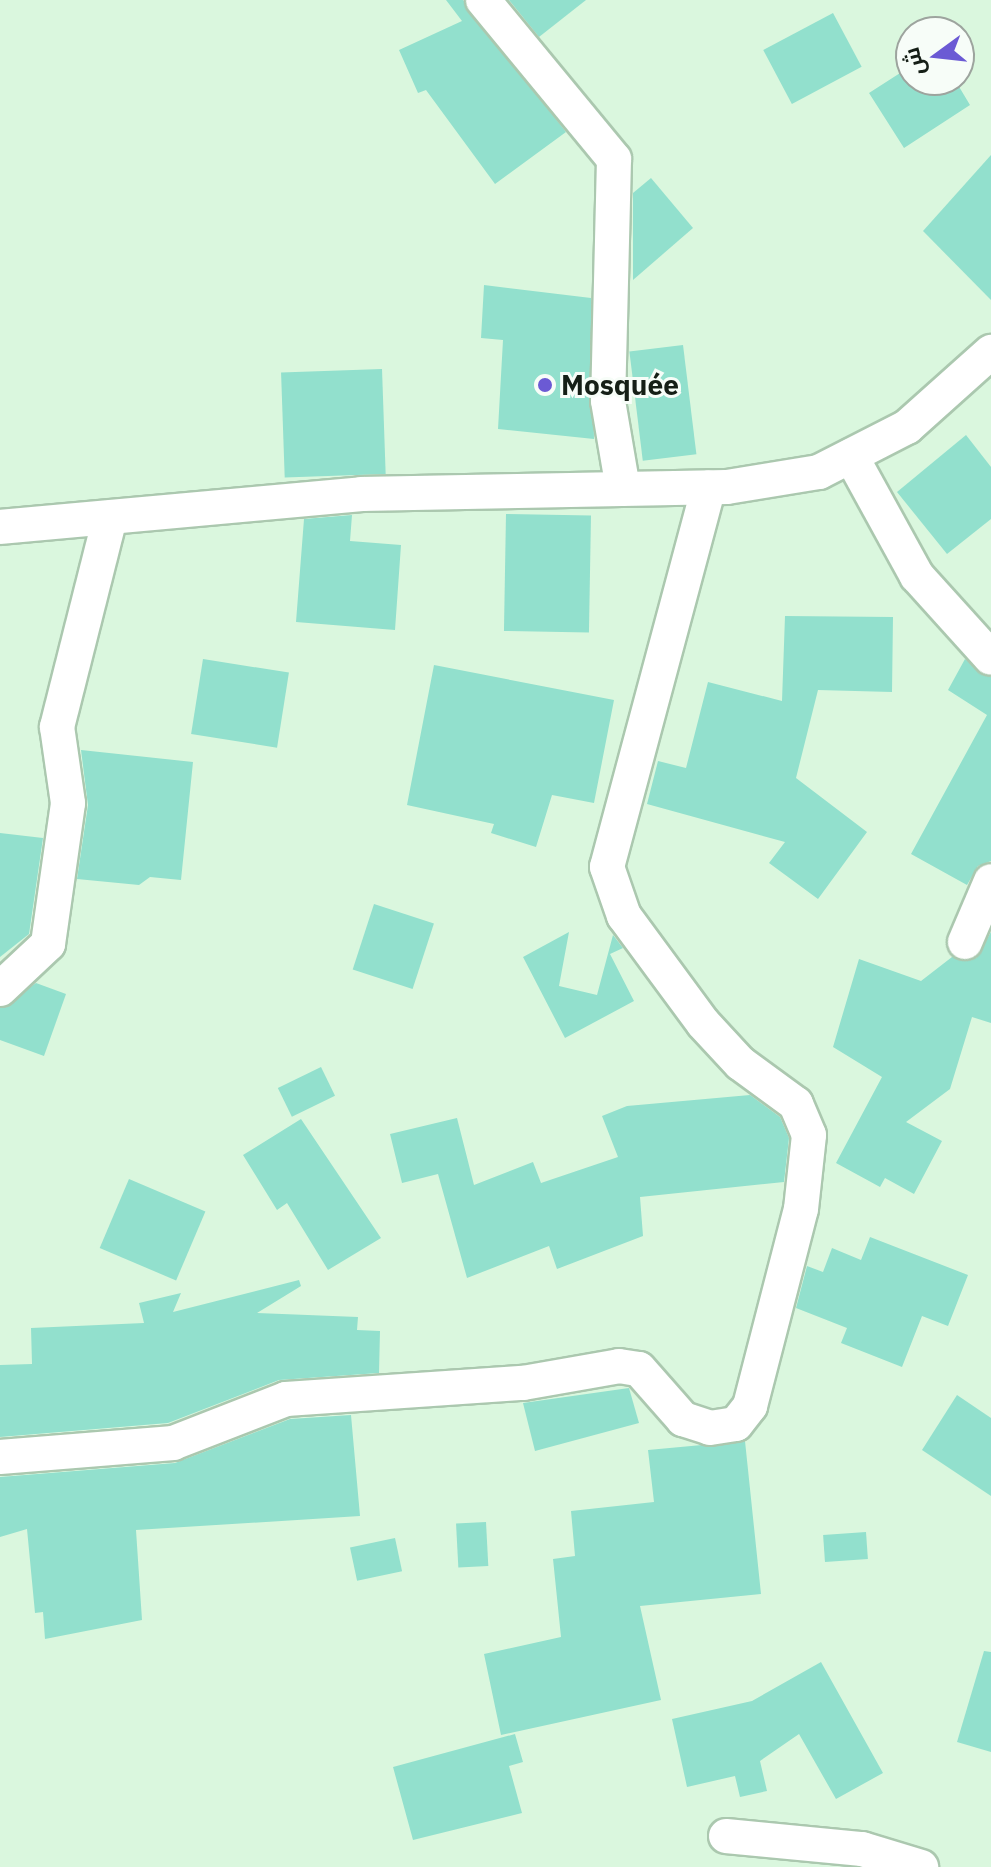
<!DOCTYPE html>
<meta charset="utf-8">
<style>
body{margin:0}
#map{position:relative;width:991px;height:1867px;overflow:hidden;background:#daf7de;font-family:"IBM Plex Sans",Cairo,sans-serif}
div>[style]{position:absolute}
.building>*{inset:0;background:#92e0cd;transform-origin:0 0}
.roads{filter:drop-shadow(2px 0 #abc8af) drop-shadow(-2px 0 #abc8af) drop-shadow(0 2px #abc8af) drop-shadow(0 -2px #abc8af)}
.minor>*{height:34px;margin:-17px;padding:0 17px;transform-origin:17px;border-radius:17px;background:#fff}
.dots>*{width:22px;height:22px;translate:-50% -50%;box-sizing:border-box;border:4px solid #f7fdf8;border-radius:50%}
span{translate:-50% -50%;white-space:nowrap;text-align:center;line-height:1.15;-webkit-text-stroke:6px #f7fdf8;paint-order:stroke}
.poi-label{font-size:28px;color:#151f16;font-weight:700}
.left{translate:0 -50%;text-align:left}
.north{position:absolute;left:895px;top:16px;width:80px;height:80px;box-sizing:border-box;background:#f7fdf8;border:2px solid #9da49e;border-radius:50%;rotate:255deg;font-size:22px;font-weight:700;line-height:32px;text-align:center;color:#151f16}
.north::after{content:'';display:block;margin:auto;width:28px;height:36px;background:#6b5ad4;clip-path:polygon(50% 0,100% 100%,50% 72%,0 100%)}
</style>
<div id="map">
<div class="building">
<div style="clip-path:polygon(446px 0,463px 0,566px 132px,495px 184px,426px 90px,418px 93px,399px 50px,462px 21px)"></div>
<div style="clip-path:polygon(509px 0,586px 0,539px 37px)"></div>
<div style="left:833px;top:13px;width:61px;height:79px;rotate:62deg"></div>
<div style="clip-path:polygon(911px 66px,911px 80px,955px 80px,970px 105px,904px 148px,869px 93px)"></div>
<div style="clip-path:polygon(991px 155px,991px 300px,923px 231px)"></div>
<div style="clip-path:polygon(651px 178px,693px 228px,633px 280px,633px 193px)"></div>
<div style="clip-path:polygon(484px 285px,591px 298px,594px 439px,498px 429px,503px 340px,481px 338px)"></div>
<div style="left:683px;top:345px;width:110px;height:54px;rotate:83deg"></div>
<div style="left:382px;top:369px;width:105px;height:101px;rotate:88deg"></div>
<div style="clip-path:polygon(966px 435px,991px 467px,991px 519px,947px 554px,897px 492px)"></div>
<div style="left:506px;top:514px;width:85px;height:117px;rotate:1deg"></div>
<div style="clip-path:polygon(352px 515px,350px 541px,401px 545px,395px 630px,296px 622px,304px 519px)"></div>
<div style="clip-path:polygon(785px 616px,893px 617px,892px 692px,818px 690px,796px 778px,867px 832px,818px 899px,769px 863px,785px 842px,647px 804px,658px 761px,686px 768px,708px 682px,782px 701px)"></div>
<div style="left:203px;top:659px;width:87px;height:76px;rotate:9deg"></div>
<div style="clip-path:polygon(965px 659px,991px 677px,991px 861px,978px 866px,967px 885px,911px 854px,987px 715px,948px 690px)"></div>
<div style="clip-path:polygon(434px 665px,614px 700px,594px 803px,552px 795px,536px 847px,491px 833px,494px 824px,407px 805px)"></div>
<div style="clip-path:polygon(81px 750px,193px 762px,181px 880px,150px 877px,139px 885px,77px 879px,88px 805px)"></div>
<div style="clip-path:polygon(0 833px,43px 838px,29px 934px,0 957px)"></div>
<div style="left:374px;top:904px;width:63px;height:69px;rotate:18deg"></div>
<div style="clip-path:polygon(569px 932px,559px 986px,597px 995px,613px 935px,623px 948px,610px 954px,634px 1001px,565px 1038px,523px 957px)"></div>
<div style="clip-path:polygon(991px 932px,991px 1023px,972px 1017px,950px 1089px,906px 1122px,942px 1141px,914px 1194px,885px 1178px,880px 1187px,836px 1163px,882px 1077px,833px 1047px,859px 959px,921px 981px,952px 957px,976px 958px)"></div>
<div style="clip-path:polygon(36px 983px,66px 994px,44px 1056px,0 1040px,0 1008px)"></div>
<div style="left:321px;top:1067px;width:32px;height:48px;rotate:64deg"></div>
<div style="clip-path:polygon(750px 1095px,780px 1117px,789px 1138px,784px 1182px,640px 1197px,643px 1236px,557px 1269px,549px 1246px,467px 1278px,438px 1174px,402px 1183px,390px 1134px,457px 1118px,474px 1185px,533px 1162px,541px 1183px,618px 1157px,602px 1116px,627px 1106px)"></div>
<div style="clip-path:polygon(301px 1119px,381px 1238px,328px 1270px,287px 1203px,277px 1210px,243px 1155px)"></div>
<div style="left:129px;top:1179px;width:83px;height:75px;rotate:23deg"></div>
<div style="clip-path:polygon(870px 1237px,968px 1275px,948px 1326px,922px 1316px,902px 1367px,841px 1343px,847px 1328px,796px 1308px,807px 1266px,823px 1272px,832px 1248px,861px 1260px)"></div>
<div style="clip-path:polygon(299px 1280px,301px 1286px,257px 1313px,358px 1317px,357px 1330px,380px 1331px,379px 1373px,279px 1380px,168px 1423px,0 1437px,0 1365px,32px 1364px,31px 1328px,144px 1323px,139px 1303px,181px 1293px,173px 1312px)"></div>
<div style="clip-path:polygon(629px 1388px,639px 1423px,535px 1451px,523px 1403px)"></div>
<div style="clip-path:polygon(957px 1395px,991px 1418px,991px 1496px,922px 1450px)"></div>
<div style="clip-path:polygon(351px 1415px,360px 1516px,136px 1530px,142px 1620px,45px 1639px,43px 1612px,35px 1613px,27px 1529px,0 1537px,0 1477px,175px 1463px,290px 1419px)"></div>
<div style="clip-path:polygon(745px 1441px,761px 1594px,640px 1606px,661px 1700px,501px 1735px,484px 1654px,561px 1637px,553px 1559px,575px 1556px,571px 1511px,654px 1502px,648px 1450px)"></div>
<div style="left:486px;top:1522px;width:44px;height:30px;rotate:87deg"></div>
<div style="left:866px;top:1532px;width:27px;height:43px;rotate:86deg"></div>
<div style="left:395px;top:1538px;width:34px;height:46px;rotate:78deg"></div>
<div style="clip-path:polygon(984px 1651px,991px 1652px,991px 1752px,957px 1742px)"></div>
<div style="clip-path:polygon(821px 1662px,883px 1773px,836px 1799px,799px 1734px,760px 1761px,767px 1791px,740px 1797px,735px 1776px,687px 1787px,672px 1719px,752px 1701px)"></div>
<div style="clip-path:polygon(515px 1734px,523px 1762px,509px 1766px,522px 1813px,413px 1840px,393px 1767px)"></div>
</div>
<div class="roads">
<div class="minor">
<div style="left:483px;top:0;width:206px;rotate:50.5deg"></div>
<div style="left:614px;top:159px;width:242px;rotate:91.4deg"></div>
<div style="left:608px;top:401px;width:89px;rotate:80.3deg"></div>
<div style="left:851px;top:456px;width:137px;rotate:61.2deg"></div>
<div style="left:917px;top:576px;width:110px;rotate:47.9deg"></div>
<div style="left:0;top:527px;width:363px;rotate:-5.2deg"></div>
<div style="left:361px;top:494px;width:366px;rotate:-1.1deg"></div>
<div style="left:727px;top:487px;width:93px;rotate:-9.3deg"></div>
<div style="left:819px;top:472px;width:99px;rotate:-27.1deg"></div>
<div style="left:907px;top:427px;width:113px;rotate:-41.8deg"></div>
<div style="left:965px;top:942px;width:66px;rotate:-66.9deg"></div>
<div style="left:0;top:989px;width:66px;rotate:-43.2deg"></div>
<div style="left:48px;top:944px;width:142px;rotate:-81.9deg"></div>
<div style="left:68px;top:803px;width:77px;rotate:-98.2deg"></div>
<div style="left:57px;top:727px;width:216px;rotate:-75.8deg"></div>
<div style="left:0;top:1457px;width:174px;rotate:-4.6deg"></div>
<div style="left:173px;top:1443px;width:121px;rotate:-21.3deg"></div>
<div style="left:286px;top:1399px;width:238px;rotate:-3.9deg"></div>
<div style="left:523px;top:1383px;width:97px;rotate:-10deg"></div>
<div style="left:619px;top:1366px;width:20px;rotate:9deg"></div>
<div style="left:639px;top:1369px;width:67px;rotate:48.7deg"></div>
<div style="left:683px;top:1419px;width:28px;rotate:18deg"></div>
<div style="left:710px;top:1428px;width:26px;rotate:-9deg"></div>
<div style="left:736px;top:1424px;width:23px;rotate:-52deg"></div>
<div style="left:750px;top:1406px;width:203px;rotate:-75.5deg"></div>
<div style="left:801px;top:1209px;width:74px;rotate:-83.8deg"></div>
<div style="left:809px;top:1135px;width:34px;rotate:-113deg"></div>
<div style="left:796px;top:1104px;width:69px;rotate:-143.8deg"></div>
<div style="left:740px;top:1063px;width:54px;rotate:-132.8deg"></div>
<div style="left:703px;top:1023px;width:133px;rotate:-126.4deg"></div>
<div style="left:624px;top:916px;width:52px;rotate:-109.1deg"></div>
<div style="left:607px;top:867px;width:393px;rotate:-75deg"></div>
<div style="left:726px;top:1836px;width:137px;rotate:5.5deg"></div>
<div style="left:862px;top:1849px;width:62px;rotate:17deg"></div>
</div>
</div>
<div class="dots">
<div style="left:545px;top:385px;background:#6b5ad4"></div>
</div>
<div class="poi-label">
<span class="left" style="left:561px;top:385px">Mosquée</span>
</div>
<div class="north">ش</div>
</div>
